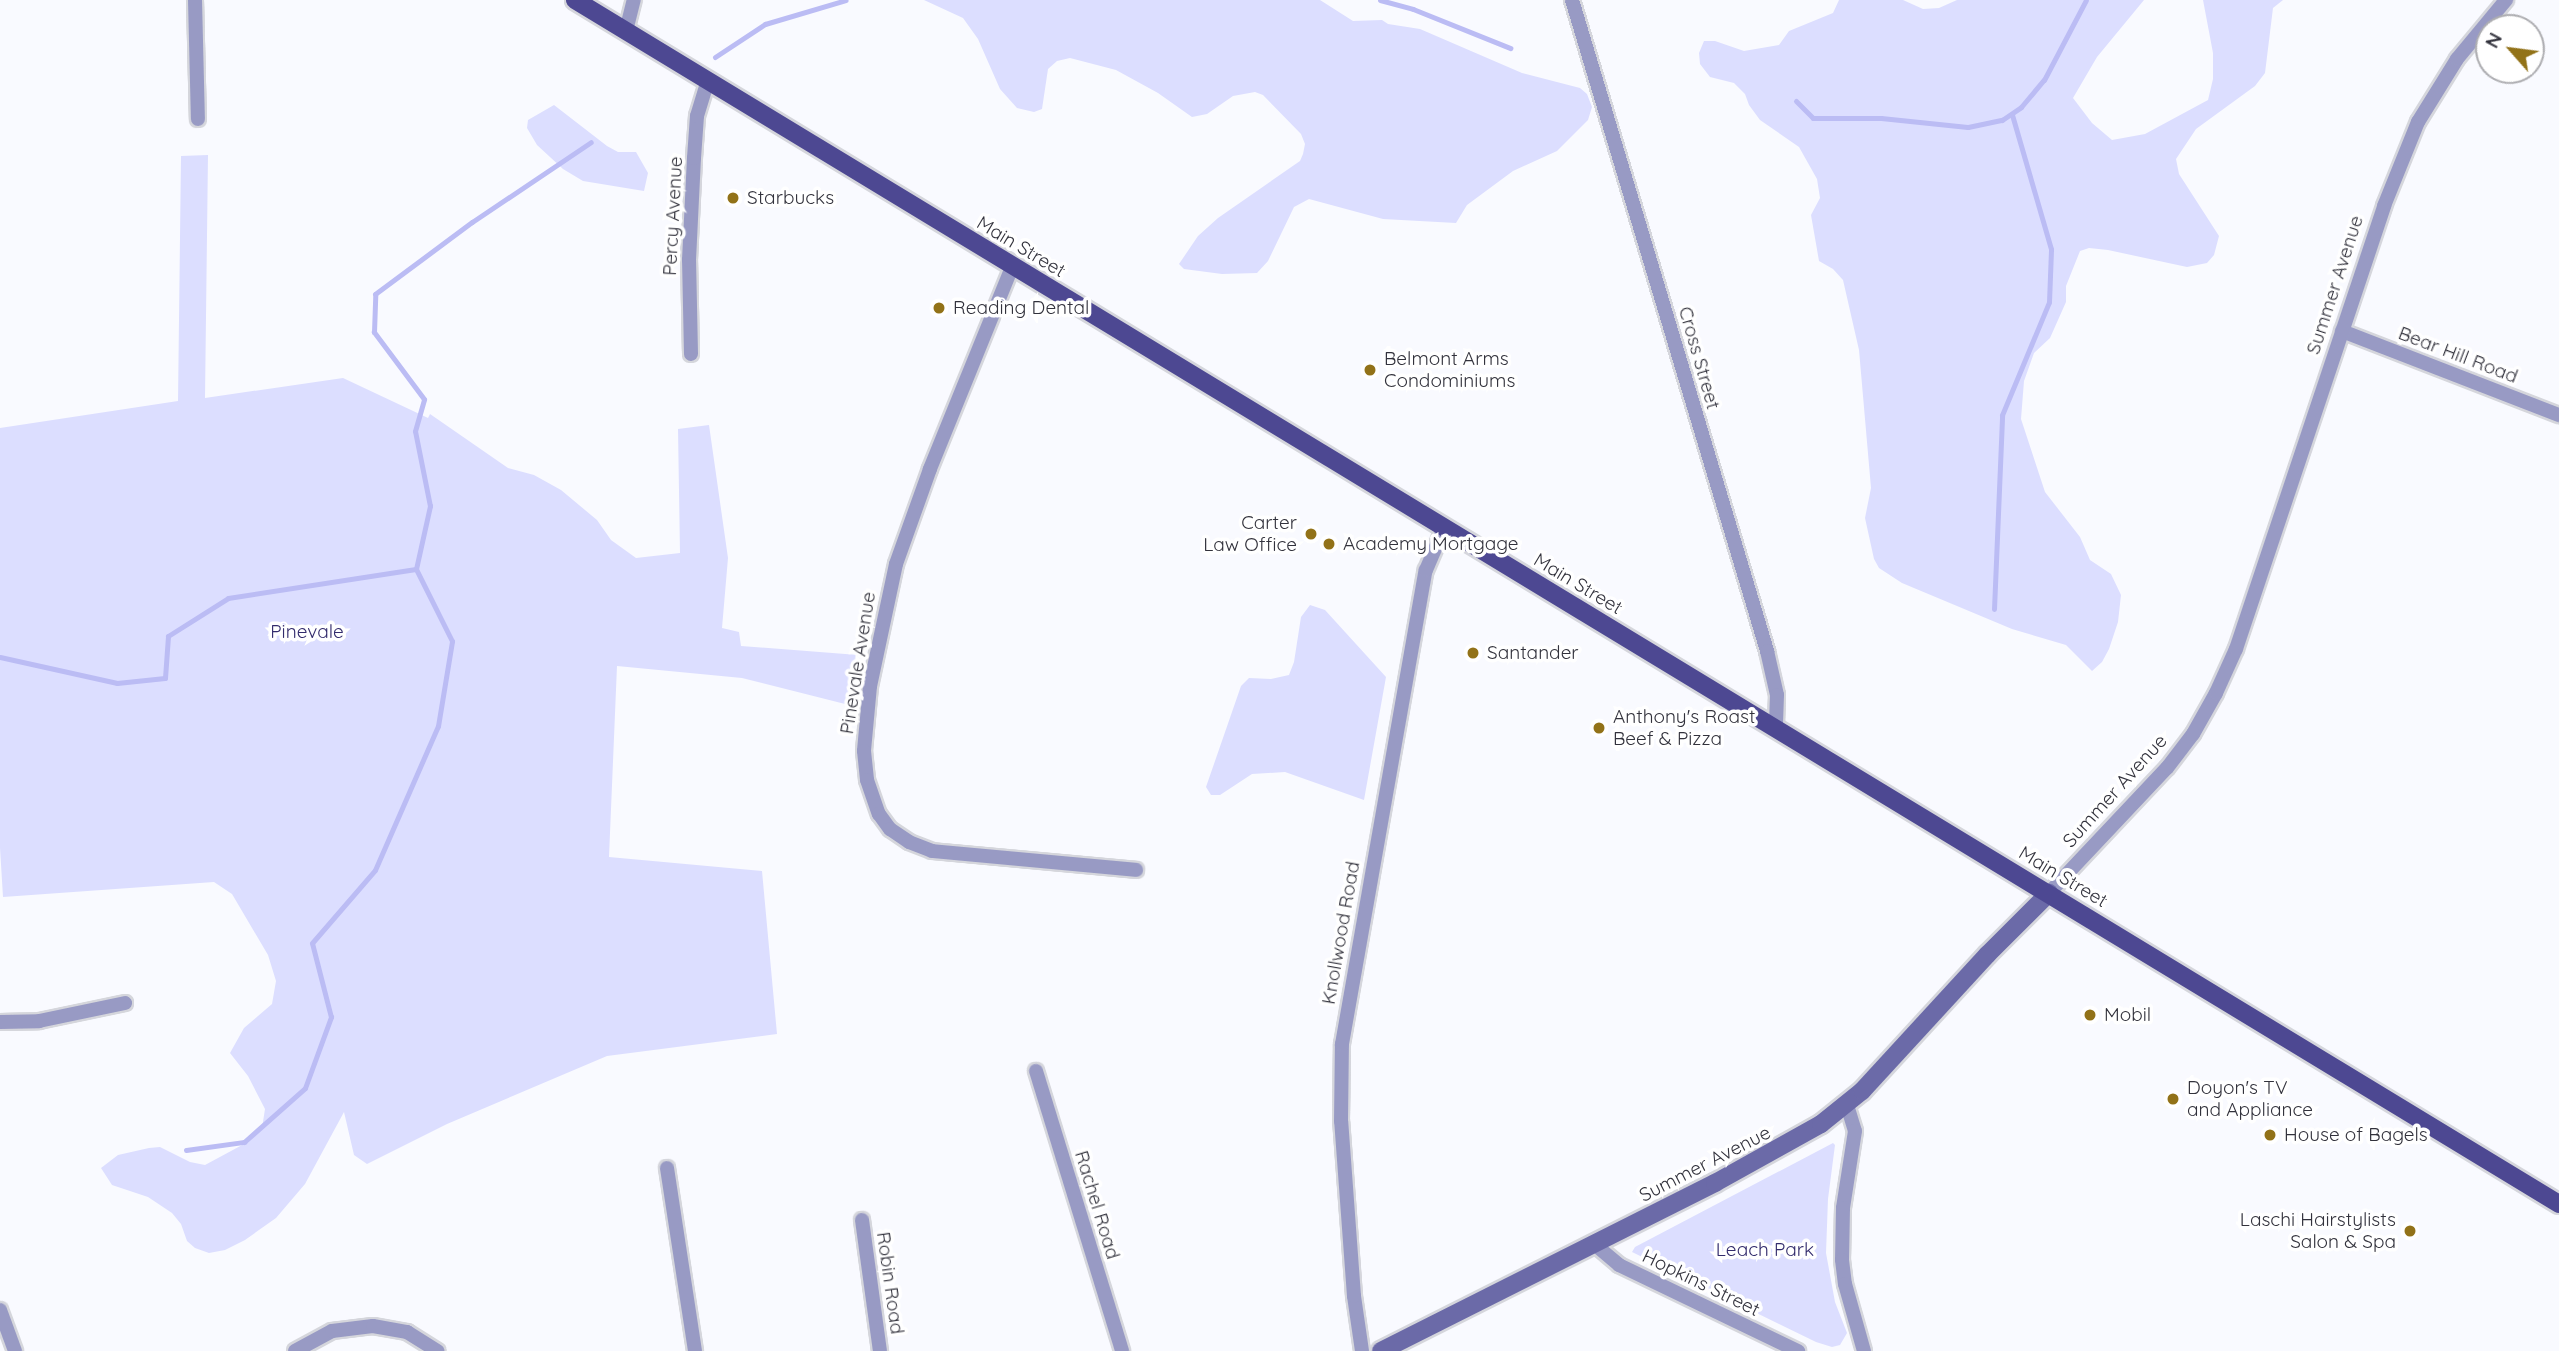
<!DOCTYPE html>
<style>
body{margin:0}
#map{position:relative;width:2559px;height:1351px;overflow:hidden;background:#f9faff;font-family:Quicksand,sans-serif}
div>[style]{position:absolute}
.green>*{inset:0;background:#dcdeff}
.stream>*{height:5px;margin:-2.5px;padding:0 2.5px;transform-origin:2.5px;border-radius:2.5px;background:#bbbcf4}
.roads{filter:drop-shadow(2px 0 #d5d6dc) drop-shadow(-2px 0 #d5d6dc) drop-shadow(0 2px #d5d6dc) drop-shadow(0 -2px #d5d6dc)}
.street>*{height:14px;margin:-7px;padding:0 7px;transform-origin:7px;border-radius:7px;background:#989ac4}
.secondary>*{height:18px;margin:-9px;padding:0 9px;transform-origin:9px;border-radius:9px;background:#6b6aa8}
.primary>*{height:18px;margin:-9px;padding:0 9px;transform-origin:9px;border-radius:9px;background:#4d4892}
.dots>*{width:19px;height:19px;translate:-50% -50%;box-sizing:border-box;border:4px solid #fff;border-radius:50%}
span{translate:-50% -50%;white-space:nowrap;text-align:center;line-height:1.15;-webkit-text-stroke:7px #fff;paint-order:stroke}
.poi-label{font-size:19px;color:#32323c}
.left{translate:0 -50%;text-align:left}
.right{translate:-100% -50%;text-align:right}
.street-label{font-size:19px;color:#32323c}
.park-label{font-size:19px;color:#322b6c}
.north{position:absolute;left:2475px;top:14px;width:70px;height:70px;box-sizing:border-box;background:#fff;border:2px solid #adadb1;border-radius:50%;rotate:298deg;font-size:19px;font-weight:700;line-height:28px;text-align:center;color:#32323c}
.north::after{content:'';display:block;margin:auto;width:24px;height:32px;background:#927218;clip-path:polygon(50% 0,100% 100%,50% 72%,0 100%)}
</style>
<div id="map">
<div class="green">
<div style="clip-path:polygon(924px 0,1320px 0,1353px 21px,1382px 20px,1388px 24px,1420px 29px,1522px 73px,1580px 88px,1587px 94px,1592px 107px,1588px 120px,1557px 151px,1513px 171px,1467px 205px,1456px 223px,1383px 219px,1309px 199px,1294px 207px,1268px 261px,1257px 273px,1222px 274px,1184px 269px,1179px 264px,1198px 236px,1218px 218px,1300px 161px,1303px 154px,1305px 144px,1301px 134px,1263px 95px,1255px 92px,1233px 96px,1207px 114px,1192px 117px,1158px 93px,1116px 70px,1070px 58px,1057px 61px,1048px 69px,1042px 109px,1034px 112px,1017px 108px,1000px 89px,978px 39px,963px 18px)"></div>
<div style="clip-path:polygon(1839px 0,1903px 0,1923px 9px,1939px 8px,1957px 0,2144px 0,2097px 57px,2073px 98px,2092px 123px,2112px 140px,2145px 134px,2208px 100px,2213px 79px,2213px 53px,2203px 0,2283px 0,2273px 8px,2265px 73px,2255px 86px,2196px 129px,2176px 159px,2179px 174px,2219px 236px,2214px 255px,2207px 263px,2187px 267px,2108px 250px,2089px 248px,2080px 251px,2066px 286px,2066px 302px,2050px 338px,2034px 353px,2024px 381px,2021px 419px,2045px 492px,2080px 537px,2090px 560px,2111px 574px,2121px 595px,2118px 622px,2109px 649px,2102px 662px,2092px 671px,2066px 645px,2012px 629px,1902px 583px,1879px 568px,1874px 559px,1865px 518px,1871px 488px,1859px 350px,1843px 280px,1833px 269px,1819px 261px,1811px 215px,1820px 198px,1817px 179px,1799px 147px,1760px 120px,1749px 105px,1745px 94px,1734px 83px,1710px 77px,1700px 64px,1699px 53px,1704px 41px,1715px 41px,1744px 51px,1779px 45px,1789px 31px,1833px 13px)"></div>
<div style="clip-path:polygon(554px 105px,607px 146px,618px 152px,636px 152px,648px 173px,644px 191px,583px 181px,563px 169px,537px 145px,527px 128px,528px 120px)"></div>
<div style="clip-path:polygon(208px 155px,205px 398px,343px 378px,428px 418px,430px 414px,508px 468px,534px 475px,561px 490px,597px 520px,611px 540px,636px 558px,680px 553px,678px 429px,709px 425px,728px 558px,722px 628px,739px 632px,741px 646px,858px 655px,853px 706px,742px 678px,617px 666px,609px 857px,762px 871px,777px 1034px,607px 1056px,447px 1124px,367px 1164px,354px 1155px,344px 1112px,305px 1184px,276px 1218px,245px 1240px,225px 1250px,209px 1253px,195px 1248px,187px 1241px,181px 1224px,172px 1213px,148px 1197px,112px 1185px,101px 1168px,118px 1155px,149px 1148px,160px 1147px,190px 1162px,205px 1165px,244px 1144px,262px 1128px,265px 1109px,248px 1076px,230px 1053px,244px 1028px,272px 1004px,276px 981px,268px 955px,232px 894px,214px 882px,3px 897px,0 848px,0 428px,178px 401px,181px 156px)"></div>
<div style="clip-path:polygon(1310px 605px,1325px 610px,1386px 677px,1364px 800px,1285px 772px,1252px 774px,1220px 795px,1211px 795px,1206px 787px,1241px 686px,1249px 678px,1271px 679px,1289px 675px,1294px 662px,1301px 617px)"></div>
<div style="clip-path:polygon(1833px 1143px,1835px 1145px,1828px 1199px,1826px 1253px,1835px 1302px,1847px 1333px,1840px 1345px,1832px 1347px,1816px 1342px,1632px 1252px,1635px 1247px)"></div>
</div>
<div class="stream">
<div style="left:1380px;top:0;width:34px;rotate:15deg"></div>
<div style="left:1413px;top:9px;width:105px;rotate:21.9deg"></div>
<div style="left:715px;top:57px;width:60px;rotate:-33.4deg"></div>
<div style="left:765px;top:24px;width:84px;rotate:-16.5deg"></div>
<div style="left:1796px;top:101px;width:24px;rotate:45deg"></div>
<div style="left:1813px;top:118px;width:68px"></div>
<div style="left:1881px;top:118px;width:87px;rotate:5.9deg"></div>
<div style="left:1968px;top:127px;width:35px;rotate:-12deg"></div>
<div style="left:2002px;top:120px;width:23px;rotate:-34deg"></div>
<div style="left:2021px;top:107px;width:35px;rotate:-50deg"></div>
<div style="left:2044px;top:80px;width:90px;rotate:-62.3deg"></div>
<div style="left:1994px;top:609px;width:194px;rotate:-87.6deg"></div>
<div style="left:2002px;top:415px;width:122px;rotate:-67.4deg"></div>
<div style="left:2049px;top:302px;width:53px;rotate:-87.8deg"></div>
<div style="left:2051px;top:249px;width:140px;rotate:-106.2deg"></div>
<div style="left:0;top:657px;width:120px;rotate:12.5deg"></div>
<div style="left:117px;top:683px;width:48px;rotate:-5.9deg"></div>
<div style="left:165px;top:678px;width:42px;rotate:-85.9deg"></div>
<div style="left:168px;top:636px;width:71px;rotate:-32.3deg"></div>
<div style="left:228px;top:598px;width:190px;rotate:-8.8deg"></div>
<div style="left:416px;top:569px;width:65px;rotate:-77.5deg"></div>
<div style="left:430px;top:506px;width:76px;rotate:-101.3deg"></div>
<div style="left:415px;top:431px;width:33px;rotate:-74deg"></div>
<div style="left:424px;top:399px;width:84px;rotate:-126.7deg"></div>
<div style="left:374px;top:332px;width:38px;rotate:-88deg"></div>
<div style="left:375px;top:294px;width:121px;rotate:-36.6deg"></div>
<div style="left:472px;top:222px;width:143px;rotate:-33.9deg"></div>
<div style="left:186px;top:1150px;width:59px;rotate:-7.9deg"></div>
<div style="left:244px;top:1142px;width:81px;rotate:-41.5deg"></div>
<div style="left:305px;top:1088px;width:76px;rotate:-69.9deg"></div>
<div style="left:331px;top:1017px;width:76px;rotate:-104.4deg"></div>
<div style="left:312px;top:943px;width:96px;rotate:-49.2deg"></div>
<div style="left:375px;top:870px;width:157px;rotate:-66.4deg"></div>
<div style="left:438px;top:726px;width:86px;rotate:-80.6deg"></div>
<div style="left:452px;top:641px;width:80px;rotate:-116.6deg"></div>
</div>
<div class="roads">
<div class="street">
<div style="left:195px;top:0;width:119px;rotate:88.6deg"></div>
<div style="left:1572px;top:0;width:680px;rotate:73.32deg"></div>
<div style="left:1767px;top:651px;width:45px;rotate:77.2deg"></div>
<div style="left:1777px;top:695px;width:34px;rotate:92deg"></div>
<div style="left:626px;top:31px;width:32px;rotate:-76deg"></div>
<div style="left:1012px;top:267px;width:218px;rotate:112.1deg"></div>
<div style="left:930px;top:469px;width:101px;rotate:109.7deg"></div>
<div style="left:896px;top:564px;width:125px;rotate:102deg"></div>
<div style="left:870px;top:686px;width:65px;rotate:95.3deg"></div>
<div style="left:864px;top:751px;width:29px;rotate:84deg"></div>
<div style="left:867px;top:780px;width:36px;rotate:71deg"></div>
<div style="left:879px;top:814px;width:19px;rotate:54deg"></div>
<div style="left:890px;top:829px;width:23px;rotate:34deg"></div>
<div style="left:909px;top:842px;width:25px;rotate:21deg"></div>
<div style="left:932px;top:851px;width:205px;rotate:5.3deg"></div>
<div style="left:2342px;top:331px;width:233px;rotate:21.2deg"></div>
<div style="left:691px;top:354px;width:94px;rotate:-91.2deg"></div>
<div style="left:689px;top:260px;width:102px;rotate:-87.2deg"></div>
<div style="left:694px;top:158px;width:42px;rotate:-85.9deg"></div>
<div style="left:697px;top:116px;width:37px;rotate:-73deg"></div>
<div style="left:2049px;top:893px;width:172px;rotate:-46.7deg"></div>
<div style="left:2167px;top:768px;width:43px;rotate:-52.6deg"></div>
<div style="left:2193px;top:734px;width:47px;rotate:-60.7deg"></div>
<div style="left:2216px;top:693px;width:48px;rotate:-65.6deg"></div>
<div style="left:2236px;top:649px;width:467px;rotate:-71.5deg"></div>
<div style="left:2384px;top:206px;width:91px;rotate:-68deg"></div>
<div style="left:2418px;top:122px;width:74px;rotate:-58.2deg"></div>
<div style="left:2457px;top:59px;width:77px;rotate:-50.3deg"></div>
<div style="left:0;top:1022px;width:39px;rotate:-1deg"></div>
<div style="left:39px;top:1021px;width:88px;rotate:-11.8deg"></div>
<div style="left:1036px;top:1071px;width:293px;rotate:72.9deg"></div>
<div style="left:1847px;top:1105px;width:27px;rotate:73deg"></div>
<div style="left:1855px;top:1131px;width:78px;rotate:98.9deg"></div>
<div style="left:1843px;top:1208px;width:52px;rotate:91.1deg"></div>
<div style="left:1842px;top:1260px;width:24px;rotate:83deg"></div>
<div style="left:1845px;top:1284px;width:70px;rotate:74.2deg"></div>
<div style="left:667px;top:1168px;width:185px;rotate:81.3deg"></div>
<div style="left:862px;top:1220px;width:132px;rotate:82.2deg"></div>
<div style="left:1593px;top:1243px;width:34px;rotate:40deg"></div>
<div style="left:1619px;top:1265px;width:199px;rotate:25.7deg"></div>
<div style="left:0;top:1310px;width:44px;rotate:69.9deg"></div>
<div style="left:295px;top:1351px;width:42px;rotate:-28.4deg"></div>
<div style="left:332px;top:1331px;width:41px;rotate:-7deg"></div>
<div style="left:373px;top:1326px;width:35px;rotate:10deg"></div>
<div style="left:407px;top:1332px;width:36px;rotate:32deg"></div>
<div style="left:1362px;top:1351px;width:56px;rotate:-98.3deg"></div>
<div style="left:1354px;top:1296px;width:175px;rotate:-94.2deg"></div>
<div style="left:1341px;top:1121px;width:77px;rotate:-89.3deg"></div>
<div style="left:1342px;top:1044px;width:481px;rotate:-80deg"></div>
<div style="left:1426px;top:570px;width:46px;rotate:-66.8deg"></div>
</div>
<div class="secondary">
<div style="left:1381px;top:1351px;width:374px;rotate:-26.7deg"></div>
<div style="left:1715px;top:1183px;width:121px;rotate:-29.1deg"></div>
<div style="left:1821px;top:1124px;width:53px;rotate:-38.8deg"></div>
<div style="left:1862px;top:1091px;width:185px;rotate:-47.4deg"></div>
<div style="left:1987px;top:955px;width:88px;rotate:-45deg"></div>
</div>
<div class="primary">
<div style="left:575px;top:0;width:2321px;rotate:31.25deg"></div>
</div>
</div>
<div class="dots">
<div style="left:733px;top:198px;background:#927218"></div>
<div style="left:939px;top:308px;background:#927218"></div>
<div style="left:1370px;top:370px;background:#927218"></div>
<div style="left:1311px;top:534px;background:#927218"></div>
<div style="left:1329px;top:544px;background:#927218"></div>
<div style="left:1473px;top:653px;background:#927218"></div>
<div style="left:1599px;top:728px;background:#927218"></div>
<div style="left:2090px;top:1015px;background:#927218"></div>
<div style="left:2173px;top:1099px;background:#927218"></div>
<div style="left:2270px;top:1135px;background:#927218"></div>
<div style="left:2410px;top:1231px;background:#927218"></div>
</div>
<div class="poi-label">
<span class="left" style="left:747px;top:198px">Starbucks</span>
<span class="left" style="left:953px;top:308px">Reading Dental</span>
<span class="left" style="left:1384px;top:370px">Belmont Arms<br>Condominiums</span>
<span class="right" style="left:1297px;top:534px">Carter<br>Law Office</span>
<span class="left" style="left:1343px;top:544px">Academy Mortgage</span>
<span class="left" style="left:1487px;top:653px">Santander</span>
<span class="left" style="left:1613px;top:728px">Anthony's Roast<br>Beef &amp; Pizza</span>
<span class="left" style="left:2104px;top:1015px">Mobil</span>
<span class="left" style="left:2187px;top:1099px">Doyon's TV<br>and Appliance</span>
<span class="left" style="left:2284px;top:1135px">House of Bagels</span>
<span class="right" style="left:2396px;top:1231px">Laschi Hairstylists<br>Salon &amp; Spa</span>
</div>
<div class="street-label">
<span style="left:673px;top:216px;rotate:-87deg">Percy Avenue</span>
<span style="left:1021px;top:247px;rotate:31deg">Main Street</span>
<span style="left:2335px;top:285px;rotate:-72deg">Summer Avenue</span>
<span style="left:2458px;top:355px;rotate:21deg">Bear Hill Road</span>
<span style="left:1699px;top:358px;rotate:74deg">Cross Street</span>
<span style="left:1578px;top:584px;rotate:31deg">Main Street</span>
<span style="left:858px;top:663px;rotate:-81deg">Pinevale Avenue</span>
<span style="left:2115px;top:791px;rotate:-48deg">Summer Avenue</span>
<span style="left:2063px;top:877px;rotate:31deg">Main Street</span>
<span style="left:1341px;top:933px;rotate:-80deg">Knollwood Road</span>
<span style="left:1705px;top:1164px;rotate:-27deg">Summer Avenue</span>
<span style="left:1097px;top:1205px;rotate:73deg">Rachel Road</span>
<span style="left:890px;top:1283px;rotate:82deg">Robin Road</span>
<span style="left:1701px;top:1283px;rotate:26deg">Hopkins Street</span>
</div>
<div class="park-label">
<span style="left:307px;top:632px">Pinevale</span>
<span style="left:1765px;top:1250px">Leach Park</span>
</div>
<div class="north">N</div>
</div>
